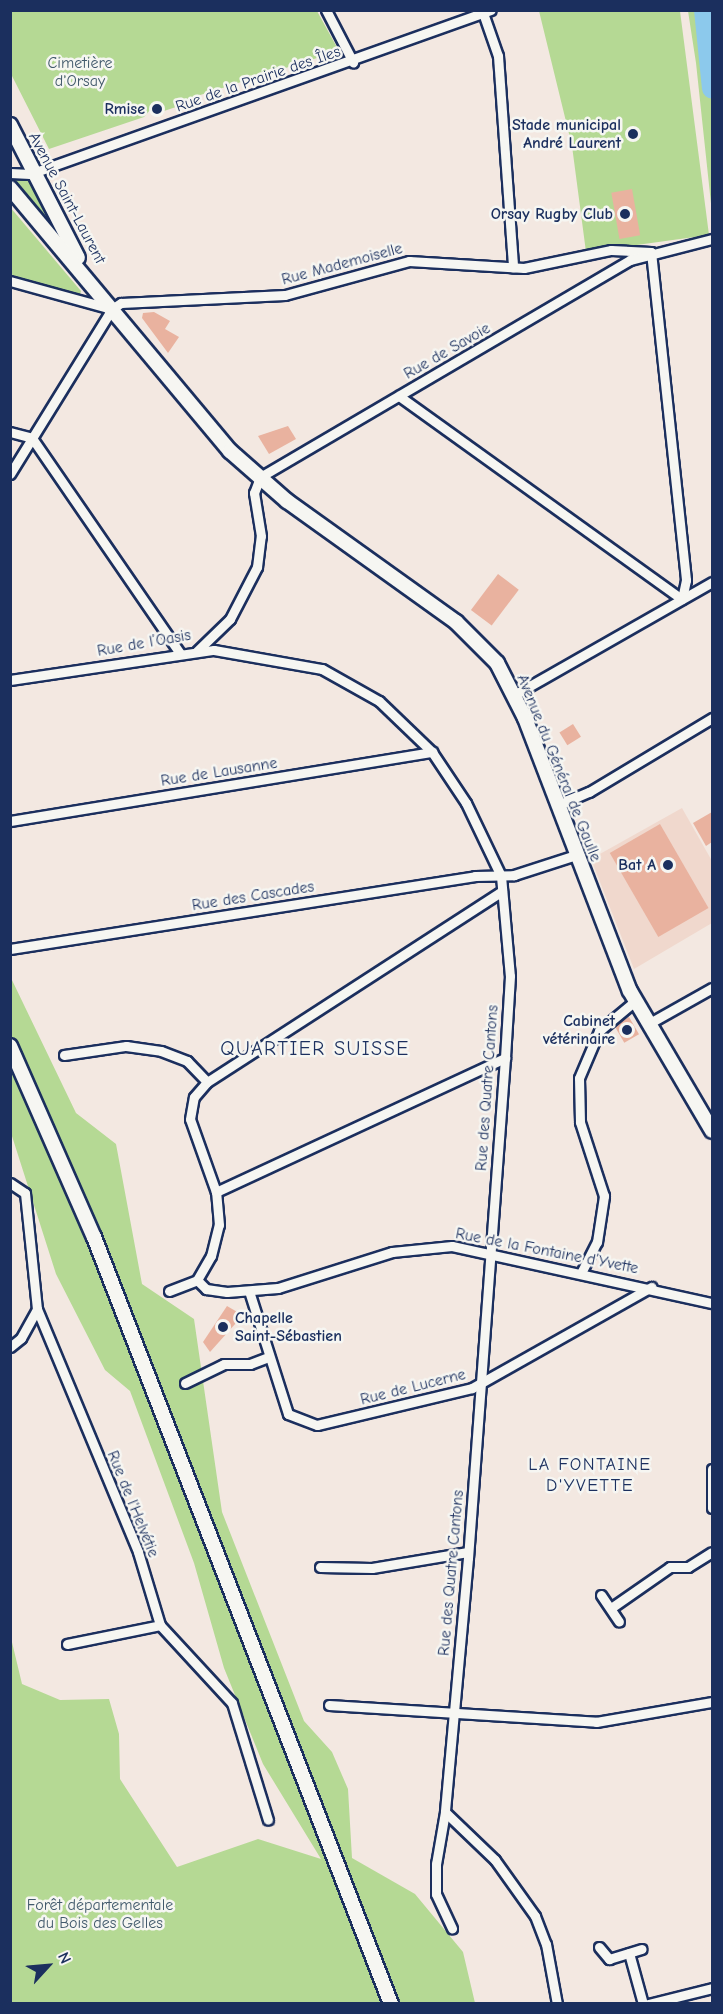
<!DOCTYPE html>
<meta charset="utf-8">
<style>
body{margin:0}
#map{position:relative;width:723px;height:2014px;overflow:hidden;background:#f3e8e1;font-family:"Comic Neue",sans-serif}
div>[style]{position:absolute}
.built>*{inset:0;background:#f0d8cd}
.green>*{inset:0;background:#b5d994}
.river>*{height:20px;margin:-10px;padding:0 10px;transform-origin:10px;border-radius:10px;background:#8cc9ec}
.building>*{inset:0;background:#e9b29f;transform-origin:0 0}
.roads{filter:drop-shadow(2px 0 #1b2f5e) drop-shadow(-2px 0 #1b2f5e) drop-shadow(0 2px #1b2f5e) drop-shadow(0 -2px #1b2f5e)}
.street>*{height:9px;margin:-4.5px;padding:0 4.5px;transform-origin:4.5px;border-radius:4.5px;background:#f6f6f2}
.secondary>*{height:14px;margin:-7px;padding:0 7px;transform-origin:7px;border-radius:7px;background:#f6f6f2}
.dots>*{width:16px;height:16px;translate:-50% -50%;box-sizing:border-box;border:3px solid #f6f6f2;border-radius:50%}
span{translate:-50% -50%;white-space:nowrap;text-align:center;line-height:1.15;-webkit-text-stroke:5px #f6f6f2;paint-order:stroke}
.park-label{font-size:16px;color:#425a6c}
.street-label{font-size:16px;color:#1b2f5e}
.poi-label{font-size:16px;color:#1b2f5e;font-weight:700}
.right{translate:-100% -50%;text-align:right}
.left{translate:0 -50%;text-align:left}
.neighbourhood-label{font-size:18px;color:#1b2f5e;letter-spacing:1.5px}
.quarter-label{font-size:20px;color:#1b2f5e;letter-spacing:1.5px}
.frame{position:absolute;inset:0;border:12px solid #1b2f5e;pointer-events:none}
.north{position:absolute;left:18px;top:1936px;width:60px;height:60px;-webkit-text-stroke:4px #f6f6f2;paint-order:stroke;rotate:64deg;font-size:16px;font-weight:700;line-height:24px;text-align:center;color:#1b2f5e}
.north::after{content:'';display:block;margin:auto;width:21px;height:27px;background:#1b2f5e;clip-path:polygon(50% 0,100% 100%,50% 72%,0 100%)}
</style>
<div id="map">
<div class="built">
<div style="clip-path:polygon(682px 808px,712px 861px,712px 923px,634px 969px,591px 859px)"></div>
</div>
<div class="green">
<div style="clip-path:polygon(11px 10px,317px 11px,339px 51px,175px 103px,176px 107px,164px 111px,150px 110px,144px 117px,49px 149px,11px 74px)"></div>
<div style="clip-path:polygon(539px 11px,680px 11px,709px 235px,586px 252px,572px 146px)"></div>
<div style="clip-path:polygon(688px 11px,712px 11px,712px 213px,696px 63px)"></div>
<div style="clip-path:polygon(10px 177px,34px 180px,61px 240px,11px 184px)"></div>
<div style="clip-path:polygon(10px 207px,81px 291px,79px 299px,11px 275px)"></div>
<div style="clip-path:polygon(11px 978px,76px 1113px,116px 1144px,142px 1284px,194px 1319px,222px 1512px,304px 1721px,332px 1752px,348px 1789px,352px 1858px,415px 1894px,463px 1952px,475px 2003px,11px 2003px,11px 1638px,22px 1684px,60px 1700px,109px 1699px,119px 1734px,120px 1779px,177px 1867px,258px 1839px,321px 1859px,263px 1764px,224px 1668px,194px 1563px,130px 1391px,105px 1370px,56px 1274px,11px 1133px)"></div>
</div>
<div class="river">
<div style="left:704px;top:10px;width:79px;rotate:84.2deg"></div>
</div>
<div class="building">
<div style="left:632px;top:189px;width:47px;height:21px;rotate:80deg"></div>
<div style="clip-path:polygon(154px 312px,170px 321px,165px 329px,179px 337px,168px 353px,142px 318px,143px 313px)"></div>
<div style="clip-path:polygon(288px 426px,296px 439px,269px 454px,258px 436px)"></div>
<div style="left:498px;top:574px;width:26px;height:45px;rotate:37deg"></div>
<div style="left:573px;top:724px;width:15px;height:16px;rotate:58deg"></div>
<div style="clip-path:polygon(712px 812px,712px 842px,706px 846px,693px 823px)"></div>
<div style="left:660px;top:824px;width:97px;height:58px;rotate:60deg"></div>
<div style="left:629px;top:1017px;width:20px;height:17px;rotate:60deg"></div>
<div style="clip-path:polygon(227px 1306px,239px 1313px,236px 1323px,210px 1352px,203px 1342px)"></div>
</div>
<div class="roads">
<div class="street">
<div style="left:326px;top:10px;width:59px;rotate:62.6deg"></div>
<div style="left:482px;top:10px;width:49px;rotate:70.8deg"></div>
<div style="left:498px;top:56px;width:212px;rotate:85.9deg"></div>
<div style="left:10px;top:173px;width:20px;rotate:3deg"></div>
<div style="left:30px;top:174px;width:489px;rotate:-19.6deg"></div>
<div style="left:651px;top:252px;width:330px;rotate:83.9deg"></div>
<div style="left:686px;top:580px;width:19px;rotate:102deg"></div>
<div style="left:10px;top:281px;width:106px;rotate:15.4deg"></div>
<div style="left:399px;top:396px;width:348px;rotate:35.7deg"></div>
<div style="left:10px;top:432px;width:23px;rotate:15deg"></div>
<div style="left:32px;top:438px;width:261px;rotate:55.5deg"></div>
<div style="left:10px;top:474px;width:194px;rotate:-58.3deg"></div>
<div style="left:112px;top:309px;width:11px;rotate:-34deg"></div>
<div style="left:121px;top:303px;width:164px;rotate:-2.8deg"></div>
<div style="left:285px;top:295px;width:129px;rotate:-15.3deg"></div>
<div style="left:409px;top:261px;width:115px;rotate:3.5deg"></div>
<div style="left:524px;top:268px;width:89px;rotate:-11.7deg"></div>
<div style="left:611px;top:250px;width:40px;rotate:2.9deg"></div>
<div style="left:197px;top:651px;width:46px;rotate:-44.1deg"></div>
<div style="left:230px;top:619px;width:59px;rotate:-62.6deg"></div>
<div style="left:257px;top:567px;width:31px;rotate:-83deg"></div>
<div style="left:261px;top:536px;width:44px;rotate:-99.2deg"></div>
<div style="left:254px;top:493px;width:17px;rotate:-69deg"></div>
<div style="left:260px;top:477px;width:429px;rotate:-30.4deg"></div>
<div style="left:630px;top:260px;width:85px;rotate:-14.4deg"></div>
<div style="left:10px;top:680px;width:206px;rotate:-8.4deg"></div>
<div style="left:214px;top:650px;width:110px;rotate:10deg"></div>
<div style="left:322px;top:669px;width:65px;rotate:29.3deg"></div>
<div style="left:379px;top:701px;width:74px;rotate:43.9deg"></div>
<div style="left:432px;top:752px;width:61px;rotate:56.3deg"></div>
<div style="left:466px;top:803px;width:81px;rotate:64.4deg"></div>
<div style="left:501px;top:876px;width:100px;rotate:84.9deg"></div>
<div style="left:510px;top:976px;width:82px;rotate:93.5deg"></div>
<div style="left:505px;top:1058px;width:501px;rotate:94.23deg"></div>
<div style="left:468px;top:1558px;width:255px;rotate:95.2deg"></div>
<div style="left:445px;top:1812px;width:53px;rotate:99.8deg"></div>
<div style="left:436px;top:1864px;width:30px;rotate:90deg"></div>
<div style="left:436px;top:1894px;width:38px;rotate:65deg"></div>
<div style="left:514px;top:695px;width:228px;rotate:-29.7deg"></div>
<div style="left:558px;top:805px;width:34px;rotate:-23deg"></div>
<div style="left:589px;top:792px;width:144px;rotate:-31deg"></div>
<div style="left:10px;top:821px;width:428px;rotate:-9.3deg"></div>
<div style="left:10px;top:949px;width:471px;rotate:-8.9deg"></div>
<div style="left:475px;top:876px;width:39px;rotate:-1deg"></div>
<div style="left:514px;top:875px;width:65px;rotate:-17.9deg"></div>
<div style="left:648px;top:1024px;width:73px;rotate:-29.4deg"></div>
<div style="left:64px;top:1055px;width:63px;rotate:-8.3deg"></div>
<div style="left:126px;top:1046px;width:35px;rotate:8deg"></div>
<div style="left:161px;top:1051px;width:28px;rotate:21deg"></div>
<div style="left:187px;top:1061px;width:29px;rotate:46deg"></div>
<div style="left:10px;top:1183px;width:18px;rotate:34deg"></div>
<div style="left:25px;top:1193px;width:117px;rotate:84.1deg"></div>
<div style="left:37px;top:1309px;width:263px;rotate:67.4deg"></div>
<div style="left:138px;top:1552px;width:76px;rotate:73.2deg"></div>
<div style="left:160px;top:1625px;width:106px;rotate:47.3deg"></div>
<div style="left:232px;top:1703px;width:122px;rotate:72.9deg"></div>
<div style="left:216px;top:1192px;width:319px;rotate:-24.9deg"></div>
<div style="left:581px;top:1273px;width:35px;rotate:-63deg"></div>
<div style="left:597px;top:1242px;width:47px;rotate:-81.3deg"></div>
<div style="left:604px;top:1196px;width:78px;rotate:-108deg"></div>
<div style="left:580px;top:1122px;width:44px;rotate:-91.3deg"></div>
<div style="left:579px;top:1078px;width:51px;rotate:-66.9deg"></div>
<div style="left:599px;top:1031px;width:47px;rotate:-39.8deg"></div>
<div style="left:197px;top:1280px;width:28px;rotate:-60deg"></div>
<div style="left:211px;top:1256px;width:32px;rotate:-76deg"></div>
<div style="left:219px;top:1225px;width:33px;rotate:-95deg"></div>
<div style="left:216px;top:1192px;width:77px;rotate:-109.6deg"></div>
<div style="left:190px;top:1119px;width:22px;rotate:-80deg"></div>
<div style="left:194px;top:1097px;width:20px;rotate:-49deg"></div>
<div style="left:207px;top:1082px;width:351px;rotate:-32.9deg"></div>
<div style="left:169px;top:1291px;width:30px;rotate:-21deg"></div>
<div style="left:197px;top:1280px;width:13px;rotate:45deg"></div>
<div style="left:206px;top:1289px;width:21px;rotate:8deg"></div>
<div style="left:227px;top:1292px;width:51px;rotate:-4.5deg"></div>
<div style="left:278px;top:1288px;width:120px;rotate:-17.5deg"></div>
<div style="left:392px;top:1252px;width:60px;rotate:-5.7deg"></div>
<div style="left:452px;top:1246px;width:266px;rotate:12.4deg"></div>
<div style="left:249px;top:1291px;width:129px;rotate:72.4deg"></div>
<div style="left:288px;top:1414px;width:31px;rotate:21deg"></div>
<div style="left:317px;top:1425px;width:159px;rotate:-13.4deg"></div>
<div style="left:472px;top:1388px;width:206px;rotate:-29.4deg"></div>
<div style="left:10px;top:1347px;width:14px;rotate:-39deg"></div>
<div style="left:21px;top:1338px;width:33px;rotate:-61deg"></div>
<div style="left:185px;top:1383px;width:43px;rotate:-26deg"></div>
<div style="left:224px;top:1364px;width:26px"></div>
<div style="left:250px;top:1364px;width:19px;rotate:-21deg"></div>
<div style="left:712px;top:1469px;width:39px;rotate:90deg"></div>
<div style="left:320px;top:1567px;width:52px;rotate:1.1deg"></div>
<div style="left:372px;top:1568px;width:97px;rotate:-9.5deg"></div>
<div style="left:601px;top:1595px;width:32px;rotate:56deg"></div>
<div style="left:611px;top:1608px;width:72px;rotate:-34.8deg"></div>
<div style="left:670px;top:1567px;width:18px"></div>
<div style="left:688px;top:1567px;width:28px;rotate:-32deg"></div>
<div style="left:67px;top:1644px;width:95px;rotate:-11.5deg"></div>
<div style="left:329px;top:1705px;width:268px;rotate:3.6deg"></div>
<div style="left:596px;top:1722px;width:118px;rotate:-9.8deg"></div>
<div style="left:445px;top:1812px;width:69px;rotate:43.8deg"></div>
<div style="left:495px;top:1860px;width:69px;rotate:54.5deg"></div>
<div style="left:535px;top:1916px;width:30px;rotate:69deg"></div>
<div style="left:546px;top:1944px;width:61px;rotate:79.6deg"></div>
<div style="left:599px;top:1947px;width:16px;rotate:50deg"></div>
<div style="left:609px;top:1959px;width:34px;rotate:-17deg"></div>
<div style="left:629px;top:1953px;width:53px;rotate:74.6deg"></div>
<div style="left:648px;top:2004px;width:66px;rotate:-14deg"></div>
</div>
<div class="secondary">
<div style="left:10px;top:125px;width:149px;rotate:62.9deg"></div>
<div style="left:10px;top:188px;width:343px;rotate:50.1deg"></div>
<div style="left:230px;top:451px;width:76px;rotate:41.3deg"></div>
<div style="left:287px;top:501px;width:208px;rotate:35.6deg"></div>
<div style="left:456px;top:622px;width:58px;rotate:45deg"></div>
<div style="left:497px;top:663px;width:62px;rotate:63deg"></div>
<div style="left:525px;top:718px;width:292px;rotate:69deg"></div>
<div style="left:630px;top:991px;width:162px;rotate:59.6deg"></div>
<div style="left:10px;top:1046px;width:209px;rotate:66.3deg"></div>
<div style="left:94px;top:1237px;width:822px;rotate:68.83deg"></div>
</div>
</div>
<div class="dots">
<div style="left:157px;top:109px;background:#1b2f5e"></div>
<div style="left:633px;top:134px;background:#1b2f5e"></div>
<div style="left:625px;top:214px;background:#1b2f5e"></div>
<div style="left:668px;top:865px;background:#1b2f5e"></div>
<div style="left:627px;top:1030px;background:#1b2f5e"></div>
<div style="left:223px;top:1327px;background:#1b2f5e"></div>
</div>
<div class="park-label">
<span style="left:80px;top:72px">Cimetière<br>d'Orsay</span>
<span style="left:100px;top:1914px">Forêt départementale<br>du Bois des Gelles</span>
</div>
<div class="street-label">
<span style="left:258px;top:79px;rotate:-19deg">Rue de la Prairie des Îles</span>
<span style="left:67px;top:198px;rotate:62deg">Avenue Saint-Laurent</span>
<span style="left:342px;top:264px;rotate:-15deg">Rue Mademoiselle</span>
<span style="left:447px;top:351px;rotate:-30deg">Rue de Savoie</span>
<span style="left:144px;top:643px;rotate:-10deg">Rue de l’Oasis</span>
<span style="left:559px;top:768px;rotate:68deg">Avenue du Général de Gaulle</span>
<span style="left:219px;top:772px;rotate:-9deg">Rue de Lausanne</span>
<span style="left:253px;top:896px;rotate:-9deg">Rue des Cascades</span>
<span style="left:487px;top:1088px;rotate:-86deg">Rue des Quatre Cantons</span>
<span style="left:547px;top:1251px;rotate:11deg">Rue de la Fontaine d’Yvette</span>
<span style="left:413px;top:1387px;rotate:-14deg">Rue de Lucerne</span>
<span style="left:133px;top:1504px;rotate:68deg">Rue de l'Helvétie</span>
<span style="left:451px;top:1573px;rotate:-85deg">Rue des Quatre Cantons</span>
</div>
<div class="poi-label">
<span class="right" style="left:145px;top:109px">Rmise</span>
<span class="right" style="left:621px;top:134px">Stade municipal<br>André Laurent</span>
<span class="right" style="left:613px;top:214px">Orsay Rugby Club</span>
<span class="right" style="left:656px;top:865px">Bat A</span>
<span class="right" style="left:615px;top:1030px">Cabinet<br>vétérinaire</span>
<span class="left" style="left:235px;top:1327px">Chapelle<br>Saint-Sébastien</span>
</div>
<div class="neighbourhood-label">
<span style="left:590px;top:1476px">LA FONTAINE<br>D'YVETTE</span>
</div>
<div class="quarter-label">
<span style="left:315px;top:1048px">QUARTIER SUISSE</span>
</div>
<div class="frame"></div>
<div class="north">N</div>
</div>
